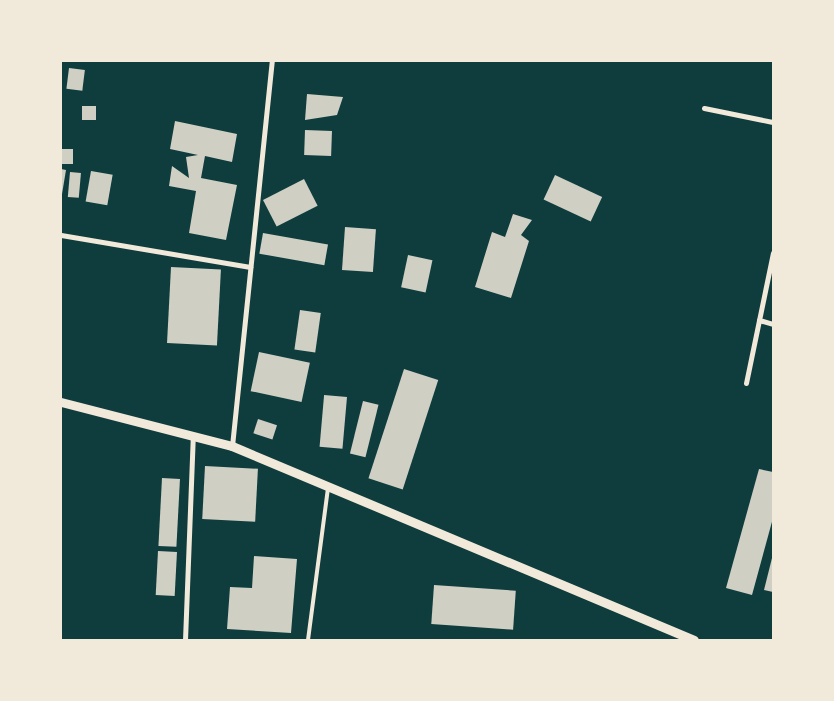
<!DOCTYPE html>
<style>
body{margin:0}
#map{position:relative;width:834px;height:701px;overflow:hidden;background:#0f3d3e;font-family:Mulish,sans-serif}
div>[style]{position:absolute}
.building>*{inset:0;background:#cfcfc3;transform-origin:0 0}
.service>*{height:4px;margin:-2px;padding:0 2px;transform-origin:2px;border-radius:2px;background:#f1e9da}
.minor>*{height:5px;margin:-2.5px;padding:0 2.5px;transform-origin:2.5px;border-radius:2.5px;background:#f1e9da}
.tertiary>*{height:9px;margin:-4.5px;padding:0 4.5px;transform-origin:4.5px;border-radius:4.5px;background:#f1e9da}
span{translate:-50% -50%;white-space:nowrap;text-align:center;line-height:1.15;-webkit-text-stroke:4px #f1e9da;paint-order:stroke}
.frame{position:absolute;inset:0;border:62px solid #f1e9da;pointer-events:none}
</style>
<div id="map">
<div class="building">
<div style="left:69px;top:68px;width:16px;height:21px;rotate:7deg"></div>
<div style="clip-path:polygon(307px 94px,343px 97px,337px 115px,305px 120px)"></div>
<div style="left:96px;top:106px;width:14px;height:14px;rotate:90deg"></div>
<div style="clip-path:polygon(175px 121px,237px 134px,232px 162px,205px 156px,201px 178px,237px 185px,226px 240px,189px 233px,196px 191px,169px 186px,172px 166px,189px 178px,186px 157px,198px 155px,170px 149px)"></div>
<div style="left:305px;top:130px;width:27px;height:25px;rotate:2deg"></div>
<div style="left:61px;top:149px;width:12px;height:15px"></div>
<div style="clip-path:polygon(61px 169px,66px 170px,62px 194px,61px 194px)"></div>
<div style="left:91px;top:171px;width:22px;height:31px;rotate:10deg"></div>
<div style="left:70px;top:172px;width:11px;height:25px;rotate:5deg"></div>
<div style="left:555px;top:175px;width:52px;height:27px;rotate:25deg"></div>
<div style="left:304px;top:179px;width:30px;height:46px;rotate:63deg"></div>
<div style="clip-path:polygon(513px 214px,532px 220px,521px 235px,529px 241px,511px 298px,475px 287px,492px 232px,505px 237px)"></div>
<div style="left:345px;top:227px;width:31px;height:43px;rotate:4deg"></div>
<div style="left:263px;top:233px;width:66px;height:21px;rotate:10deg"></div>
<div style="left:408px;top:255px;width:25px;height:33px;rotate:12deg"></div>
<div style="left:171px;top:267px;width:50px;height:76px;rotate:3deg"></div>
<div style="left:300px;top:310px;width:21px;height:40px;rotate:8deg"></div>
<div style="left:259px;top:352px;width:52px;height:40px;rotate:12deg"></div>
<div style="left:404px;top:369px;width:36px;height:115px;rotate:18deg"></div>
<div style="left:347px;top:397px;width:52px;height:23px;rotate:95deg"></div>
<div style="left:363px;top:401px;width:16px;height:54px;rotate:14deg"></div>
<div style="left:258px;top:419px;width:20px;height:15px;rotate:18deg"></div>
<div style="left:205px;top:466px;width:53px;height:53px;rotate:3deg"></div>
<div style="clip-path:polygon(759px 469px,773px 472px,773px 518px,752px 595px,726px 588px)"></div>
<div style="left:162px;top:478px;width:18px;height:68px;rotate:3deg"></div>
<div style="left:158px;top:551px;width:19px;height:44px;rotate:3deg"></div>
<div style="clip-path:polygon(254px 556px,297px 559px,291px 633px,227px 629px,230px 587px,252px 588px)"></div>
<div style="clip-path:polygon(772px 558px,773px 558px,773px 592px,764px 590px)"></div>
<div style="left:434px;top:585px;width:82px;height:39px;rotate:4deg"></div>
</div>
<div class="service">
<div style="left:308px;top:640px;width:153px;rotate:-82.5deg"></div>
</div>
<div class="minor">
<div style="left:704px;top:108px;width:70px;rotate:11.5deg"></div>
<div style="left:61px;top:235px;width:192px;rotate:9.6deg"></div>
<div style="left:759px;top:320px;width:15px;rotate:16deg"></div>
<div style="left:746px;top:383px;width:133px;rotate:-78.3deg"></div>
<div style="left:232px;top:446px;width:387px;rotate:-84.1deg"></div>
<div style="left:185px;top:640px;width:205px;rotate:-87.8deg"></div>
</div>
<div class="tertiary">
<div style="left:61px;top:402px;width:177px;rotate:14.4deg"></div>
<div style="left:232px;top:446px;width:501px;rotate:22.78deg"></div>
</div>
<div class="frame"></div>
</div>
